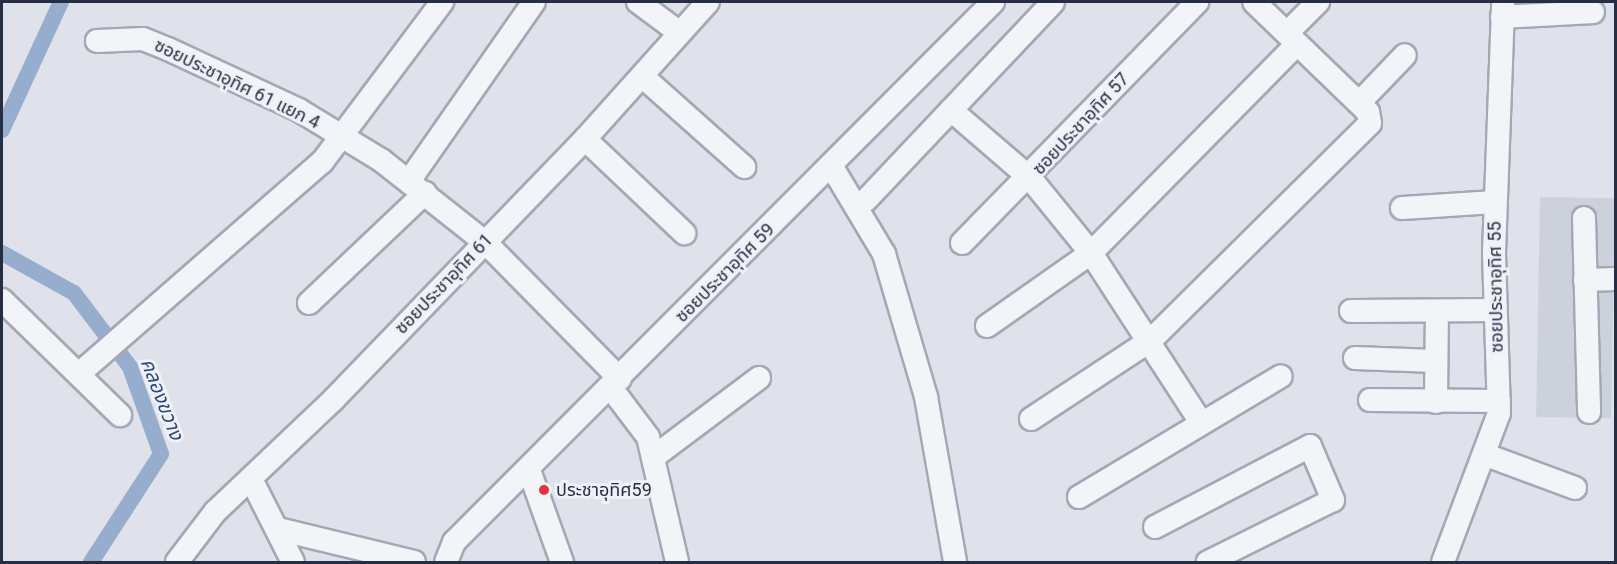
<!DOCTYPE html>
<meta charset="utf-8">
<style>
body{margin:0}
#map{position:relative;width:1617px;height:564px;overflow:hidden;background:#dfe2ea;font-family:Roboto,"Noto Sans Thai",sans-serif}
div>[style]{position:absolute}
.built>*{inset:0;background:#cdd1dc;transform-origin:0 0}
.canal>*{height:16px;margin:-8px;padding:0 8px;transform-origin:8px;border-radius:8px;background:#96adce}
.roads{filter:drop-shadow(2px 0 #a4a8b5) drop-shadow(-2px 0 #a4a8b5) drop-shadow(0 2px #a4a8b5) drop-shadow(0 -2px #a4a8b5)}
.minor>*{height:22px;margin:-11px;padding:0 11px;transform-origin:11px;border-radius:11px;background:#f2f4f8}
.dots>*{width:16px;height:16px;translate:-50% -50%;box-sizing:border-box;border:3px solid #eff1f7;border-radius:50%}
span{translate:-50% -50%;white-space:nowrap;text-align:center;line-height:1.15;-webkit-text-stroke:6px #eff1f7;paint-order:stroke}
.street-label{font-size:18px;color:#262e43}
.poi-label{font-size:18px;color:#262e43}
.left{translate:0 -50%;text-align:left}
.water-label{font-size:20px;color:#2b497c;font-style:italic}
.frame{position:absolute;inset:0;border:3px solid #262e43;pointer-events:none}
</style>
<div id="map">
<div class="built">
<div style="left:1540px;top:197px;width:75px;height:220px;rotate:1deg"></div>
</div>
<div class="canal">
<div style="left:2px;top:130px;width:141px;rotate:-65.3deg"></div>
<div style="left:2px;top:253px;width:82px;rotate:29.1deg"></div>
<div style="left:74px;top:293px;width:93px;rotate:52.9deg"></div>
<div style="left:130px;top:367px;width:92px;rotate:70.4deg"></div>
<div style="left:161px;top:454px;width:129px;rotate:122.9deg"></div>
</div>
<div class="roads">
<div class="minor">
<div style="left:638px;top:2px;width:52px;rotate:36.4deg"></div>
<div style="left:1502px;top:17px;width:91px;rotate:-3.1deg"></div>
<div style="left:1287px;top:33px;width:44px;rotate:-45deg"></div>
<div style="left:97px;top:41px;width:46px;rotate:-2.5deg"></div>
<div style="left:143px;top:39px;width:27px;rotate:22deg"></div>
<div style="left:168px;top:49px;width:145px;rotate:25deg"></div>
<div style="left:299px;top:110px;width:96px;rotate:31.4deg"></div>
<div style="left:381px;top:160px;width:132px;rotate:38.3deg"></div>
<div style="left:485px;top:242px;width:192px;rotate:45.4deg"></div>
<div style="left:642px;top:76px;width:137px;rotate:41.7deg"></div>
<div style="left:1359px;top:103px;width:66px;rotate:-46.2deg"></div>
<div style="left:951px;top:110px;width:104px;rotate:40.7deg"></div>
<div style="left:1030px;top:178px;width:97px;rotate:50.9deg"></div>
<div style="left:1091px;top:253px;width:200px;rotate:57deg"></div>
<div style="left:585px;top:139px;width:137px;rotate:43.5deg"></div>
<div style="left:832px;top:167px;width:101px;rotate:59.1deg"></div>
<div style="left:884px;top:254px;width:149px;rotate:73.6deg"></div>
<div style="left:926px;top:397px;width:168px;rotate:80deg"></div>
<div style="left:409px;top:181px;width:218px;rotate:-55.1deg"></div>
<div style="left:866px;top:200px;width:272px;rotate:-46.6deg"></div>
<div style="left:1402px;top:208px;width:93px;rotate:-3.7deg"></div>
<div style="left:1584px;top:218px;width:194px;rotate:88.5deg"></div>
<div style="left:962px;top:243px;width:337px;rotate:-45.7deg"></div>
<div style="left:1585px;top:280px;width:31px;rotate:-2deg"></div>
<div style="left:2px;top:300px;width:165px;rotate:44.3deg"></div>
<div style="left:309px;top:303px;width:160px;rotate:-43.5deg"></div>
<div style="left:1351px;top:311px;width:144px;rotate:-0.4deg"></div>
<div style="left:987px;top:326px;width:127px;rotate:-35.1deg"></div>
<div style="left:1091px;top:253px;width:293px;rotate:-45.4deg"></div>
<div style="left:1355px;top:358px;width:80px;rotate:2.1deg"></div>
<div style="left:81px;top:372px;width:320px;rotate:-41.1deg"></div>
<div style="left:322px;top:162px;width:200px;rotate:-53.1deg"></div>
<div style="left:611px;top:388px;width:61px;rotate:52.9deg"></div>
<div style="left:648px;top:437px;width:128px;rotate:76.9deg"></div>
<div style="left:1370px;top:400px;width:129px;rotate:0.4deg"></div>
<div style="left:1436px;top:402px;width:90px;rotate:-89.4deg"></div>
<div style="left:1031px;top:419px;width:144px;rotate:-33.4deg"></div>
<div style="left:1151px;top:340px;width:308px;rotate:-44.7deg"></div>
<div style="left:1370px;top:123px;width:11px;rotate:-100deg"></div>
<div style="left:1368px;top:112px;width:158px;rotate:-136deg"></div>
<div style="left:1486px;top:455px;width:95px;rotate:20.3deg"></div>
<div style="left:655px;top:456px;width:130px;rotate:-36.9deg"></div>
<div style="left:529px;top:470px;width:98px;rotate:70.3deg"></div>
<div style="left:252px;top:481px;width:91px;rotate:63.2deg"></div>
<div style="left:1079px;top:497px;width:235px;rotate:-30.9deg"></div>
<div style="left:1155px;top:527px;width:175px;rotate:-27.6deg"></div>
<div style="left:1310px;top:446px;width:59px;rotate:66.9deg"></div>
<div style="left:1333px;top:500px;width:140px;rotate:153.6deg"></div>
<div style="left:278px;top:529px;width:140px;rotate:13.6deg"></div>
<div style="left:177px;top:562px;width:63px;rotate:-52.8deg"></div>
<div style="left:215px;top:512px;width:164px;rotate:-43.5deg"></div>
<div style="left:334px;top:399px;width:361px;rotate:-46deg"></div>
<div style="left:585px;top:139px;width:184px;rotate:-48.1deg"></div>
<div style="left:446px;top:562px;width:22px;rotate:-68deg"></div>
<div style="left:454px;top:542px;width:763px;rotate:-45.05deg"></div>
<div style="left:1443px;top:562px;width:159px;rotate:-69.4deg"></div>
<div style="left:1499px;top:413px;width:160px;rotate:-91.8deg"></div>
<div style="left:1494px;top:253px;width:251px;rotate:-87.9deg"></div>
</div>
</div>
<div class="dots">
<div style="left:544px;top:490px;background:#de3541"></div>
</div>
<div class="street-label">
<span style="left:237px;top:84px;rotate:26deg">ซอยประชาอุทิศ 61 แยก 4</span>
<span style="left:1081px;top:124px;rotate:-47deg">ซอยประชาอุทิศ 57</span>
<span style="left:725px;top:273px;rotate:-45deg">ซอยประชาอุทิศ 59</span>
<span style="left:444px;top:284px;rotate:-46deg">ซอยประชาอุทิศ 61</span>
<span style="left:1496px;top:287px;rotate:-91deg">ซอยประชาอุทิศ 55</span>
</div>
<div class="poi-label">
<span class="left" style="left:556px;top:490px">ประชาอุทิศ59</span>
</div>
<div class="water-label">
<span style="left:162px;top:399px;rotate:69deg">คลองขวาง</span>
</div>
<div class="frame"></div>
</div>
